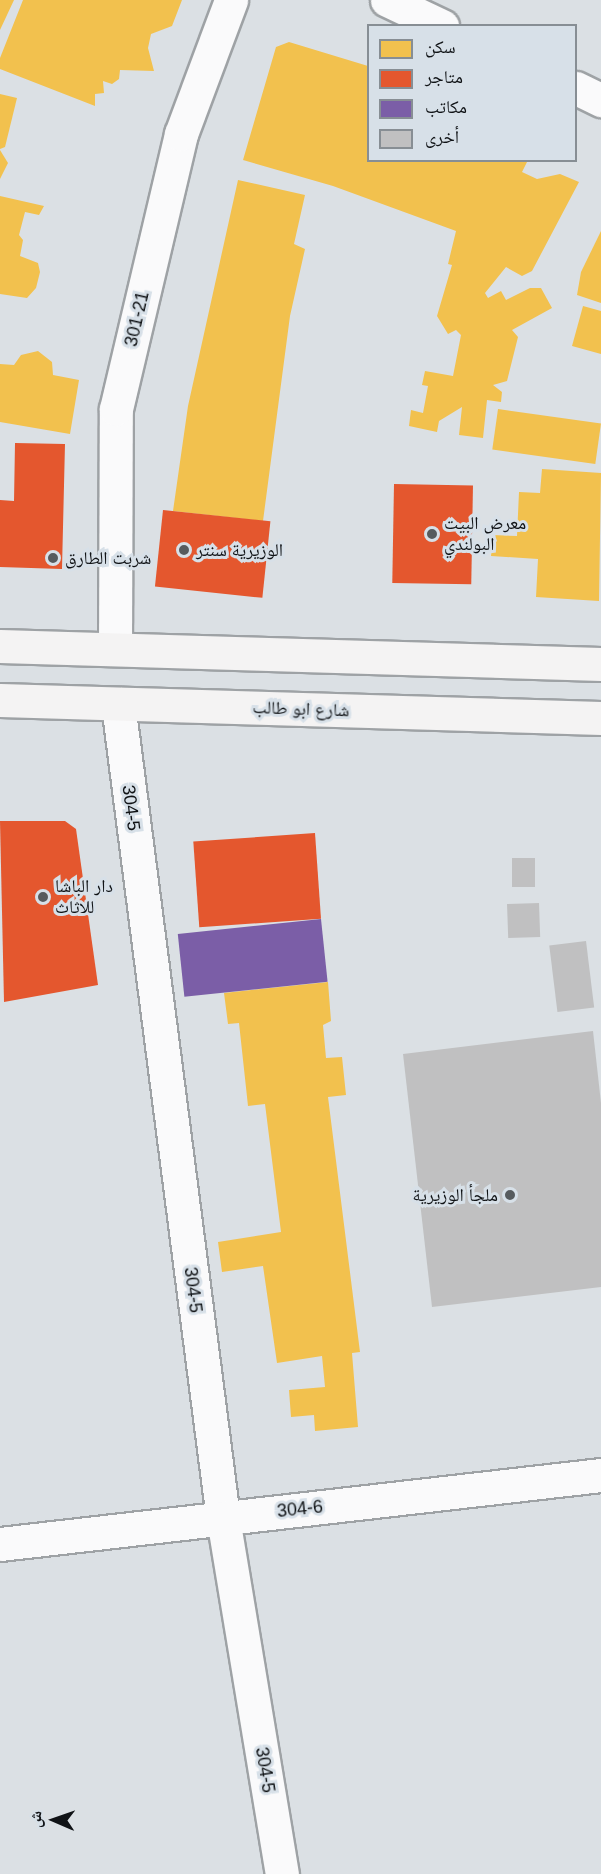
<!DOCTYPE html>
<meta charset="utf-8">
<style>
body{margin:0}
#map{position:relative;width:601px;height:1874px;overflow:hidden;background:#dbe0e4;font-family:Arial,"Noto Naskh Arabic",sans-serif}
div>[style]{position:absolute}
.homes>*{inset:0;background:#f2c14e;transform-origin:0 0}
.shops>*{inset:0;background:#e4572e;transform-origin:0 0}
.offices>*{inset:0;background:#7b5ea7;transform-origin:0 0}
.building>*{inset:0;background:#c0c0c1;transform-origin:0 0}
.roads{filter:drop-shadow(2px 0 #9ea2a5) drop-shadow(-2px 0 #9ea2a5) drop-shadow(0 2px #9ea2a5) drop-shadow(0 -2px #9ea2a5)}
.street>*{height:33px;margin:-16.5px;padding:0 16.5px;transform-origin:16.5px;border-radius:16.5px;background:#fafafb}
.primary>*{height:33px;margin:-16.5px;padding:0 16.5px;transform-origin:16.5px;border-radius:16.5px;background:#f4f3f3}
.dots>*{width:16px;height:16px;translate:-50% -50%;box-sizing:border-box;border:3px solid #d7e0e8;border-radius:50%}
span{translate:-50% -50%;white-space:nowrap;text-align:center;line-height:1.15;-webkit-text-stroke:6px #d7e0e8;paint-order:stroke}
.street-label{font-size:18px;color:#101316}
.poi-label{font-size:18px;color:#101316}
.left{translate:0 -50%;text-align:left}
.right{translate:-100% -50%;text-align:right}
.legend{position:absolute;left:367px;top:24px;width:210px;height:138px;box-sizing:border-box;background:#d7e0e8;border:2px solid #878e94;margin:0;padding:8px 10px;list-style:none;font-size:18px;color:#101316}
.legend li{display:flex;align-items:center;gap:12px;height:30px}
.legend b{width:30px;border:2px solid #878e94}
.north{position:absolute;left:24px;top:1790px;width:60px;height:60px;-webkit-text-stroke:4px #d7e0e8;paint-order:stroke;rotate:272deg;font-size:16px;font-weight:700;line-height:24px;text-align:center;color:#101316}
.north::after{content:'';display:block;margin:auto;width:21px;height:27px;background:#101316;clip-path:polygon(50% 0,100% 100%,50% 72%,0 100%)}
</style>
<div id="map">
<div class="homes">
<div style="clip-path:polygon(0 0,14px 0,0 30px)"></div>
<div style="clip-path:polygon(23px 0,182px 0,172px 26px,151px 34px,148px 48px,154px 71px,120px 70px,119px 79px,112px 84px,103px 81px,104px 93px,95px 94px,95px 106px,0 69px,0 58px)"></div>
<div style="clip-path:polygon(289px 42px,368px 66px,368px 160px,528px 160px,522px 172px,537px 179px,560px 174px,579px 182px,532px 271px,522px 276px,506px 267px,485px 293px,488px 298px,501px 291px,506px 300px,530px 288px,541px 288px,552px 308px,512px 330px,518px 337px,507px 381px,493px 385px,502px 392px,501px 402px,487px 400px,483px 438px,459px 435px,462px 407px,439px 421px,437px 432px,409px 426px,411px 410px,423px 413px,428px 386px,422px 385px,425px 371px,453px 376px,461px 335px,456px 330px,448px 334px,437px 316px,452px 265px,448px 264px,456px 231px,333px 186px,243px 160px,276px 47px)"></div>
<div style="clip-path:polygon(0 94px,17px 98px,5px 147px,0 149px)"></div>
<div style="clip-path:polygon(0 150px,8px 163px,0 179px)"></div>
<div style="clip-path:polygon(238px 180px,305px 195px,294px 244px,305px 249px,290px 316px,263px 521px,173px 511px,188px 406px)"></div>
<div style="clip-path:polygon(0 196px,44px 206px,39px 215px,25px 212px,19px 235px,23px 240px,20px 256px,38px 263px,40px 272px,36px 288px,27px 298px,0 294px)"></div>
<div style="clip-path:polygon(601px 231px,601px 303px,577px 295px,581px 272px)"></div>
<div style="clip-path:polygon(583px 306px,601px 311px,601px 354px,572px 346px)"></div>
<div style="clip-path:polygon(38px 351px,52px 362px,53px 375px,79px 380px,70px 434px,0 422px,0 364px,14px 365px,21px 355px)"></div>
<div style="left:498px;top:409px;width:104px;height:41px;rotate:8deg"></div>
<div style="clip-path:polygon(542px 469px,601px 473px,599px 601px,536px 597px,538px 559px,491px 556px,493px 535px,517px 536px,519px 492px,540px 493px)"></div>
<div style="clip-path:polygon(328px 982px,331px 1021px,323px 1025px,326px 1058px,342px 1057px,346px 1095px,328px 1097px,360px 1352px,352px 1353px,358px 1427px,315px 1431px,314px 1415px,291px 1417px,289px 1390px,325px 1387px,322px 1356px,277px 1363px,263px 1266px,222px 1272px,218px 1242px,281px 1232px,265px 1104px,248px 1106px,239px 1023px,228px 1024px,224px 993px)"></div>
</div>
<div class="shops">
<div style="clip-path:polygon(15px 443px,65px 444px,62px 569px,0 567px,0 500px,14px 501px)"></div>
<div style="left:394px;top:484px;width:79px;height:99px;rotate:1deg"></div>
<div style="left:163px;top:510px;width:108px;height:77px;rotate:6deg"></div>
<div style="clip-path:polygon(0 821px,65px 821px,76px 829px,98px 985px,4px 1002px)"></div>
<div style="left:315px;top:833px;width:86px;height:122px;rotate:86deg"></div>
</div>
<div class="offices">
<div style="left:321px;top:919px;width:63px;height:144px;rotate:84deg"></div>
</div>
<div class="building">
<div style="left:512px;top:858px;width:23px;height:29px"></div>
<div style="left:539px;top:903px;width:34px;height:32px;rotate:88deg"></div>
<div style="left:586px;top:941px;width:67px;height:37px;rotate:83deg"></div>
<div style="clip-path:polygon(593px 1031px,601px 1103px,601px 1287px,432px 1307px,403px 1054px)"></div>
</div>
<div class="roads">
<div class="street">
<div style="left:387px;top:0;width:61px;rotate:25.3deg"></div>
<div style="left:576px;top:88px;width:28px;rotate:26deg"></div>
<div style="left:115px;top:649px;width:240px;rotate:-89.8deg"></div>
<div style="left:116px;top:409px;width:283px;rotate:-76.7deg"></div>
<div style="left:181px;top:134px;width:143px;rotate:-69.5deg"></div>
<div style="left:118px;top:704px;width:821px;rotate:82.65deg"></div>
<div style="left:223px;top:1518px;width:361px;rotate:80.6deg"></div>
<div style="left:0;top:1544px;width:605px;rotate:-6.55deg"></div>
</div>
<div class="primary">
<div style="left:0;top:646px;width:601px;rotate:1.72deg"></div>
<div style="left:0;top:700px;width:601px;rotate:1.72deg"></div>
</div>
</div>
<div class="dots">
<div style="left:432px;top:534px;background:#575b5e"></div>
<div style="left:184px;top:550px;background:#575b5e"></div>
<div style="left:53px;top:558px;background:#575b5e"></div>
<div style="left:43px;top:897px;background:#575b5e"></div>
<div style="left:510px;top:1195px;background:#575b5e"></div>
</div>
<div class="street-label">
<span style="left:137px;top:319px;rotate:-77deg">301-21</span>
<span style="left:301px;top:709px;rotate:2deg">شارع ابو طالب</span>
<span style="left:131px;top:808px;rotate:83deg">304-5</span>
<span style="left:193px;top:1290px;rotate:83deg">304-5</span>
<span style="left:300px;top:1509px;rotate:-6deg">304-6</span>
<span style="left:265px;top:1770px;rotate:81deg">304-5</span>
</div>
<div class="poi-label">
<span class="left" style="left:444px;top:534px">معرض البيت<br>البولندي</span>
<span class="left" style="left:196px;top:550px">الوزيرية سنتر</span>
<span class="left" style="left:65px;top:558px">شربت الطارق</span>
<span class="left" style="left:55px;top:897px">دار الباشا<br>للاثاث</span>
<span class="right" style="left:498px;top:1195px">ملجأ الوزيرية</span>
</div>
<ul class="legend">
<li><b style="height:16px;background:#f2c14e"></b>سكن</li>
<li><b style="height:16px;background:#e4572e"></b>متاجر</li>
<li><b style="height:16px;background:#7b5ea7"></b>مكاتب</li>
<li><b style="height:16px;background:#c0c0c1"></b>أخرى</li>
</ul>
<div class="north">ش</div>
</div>
